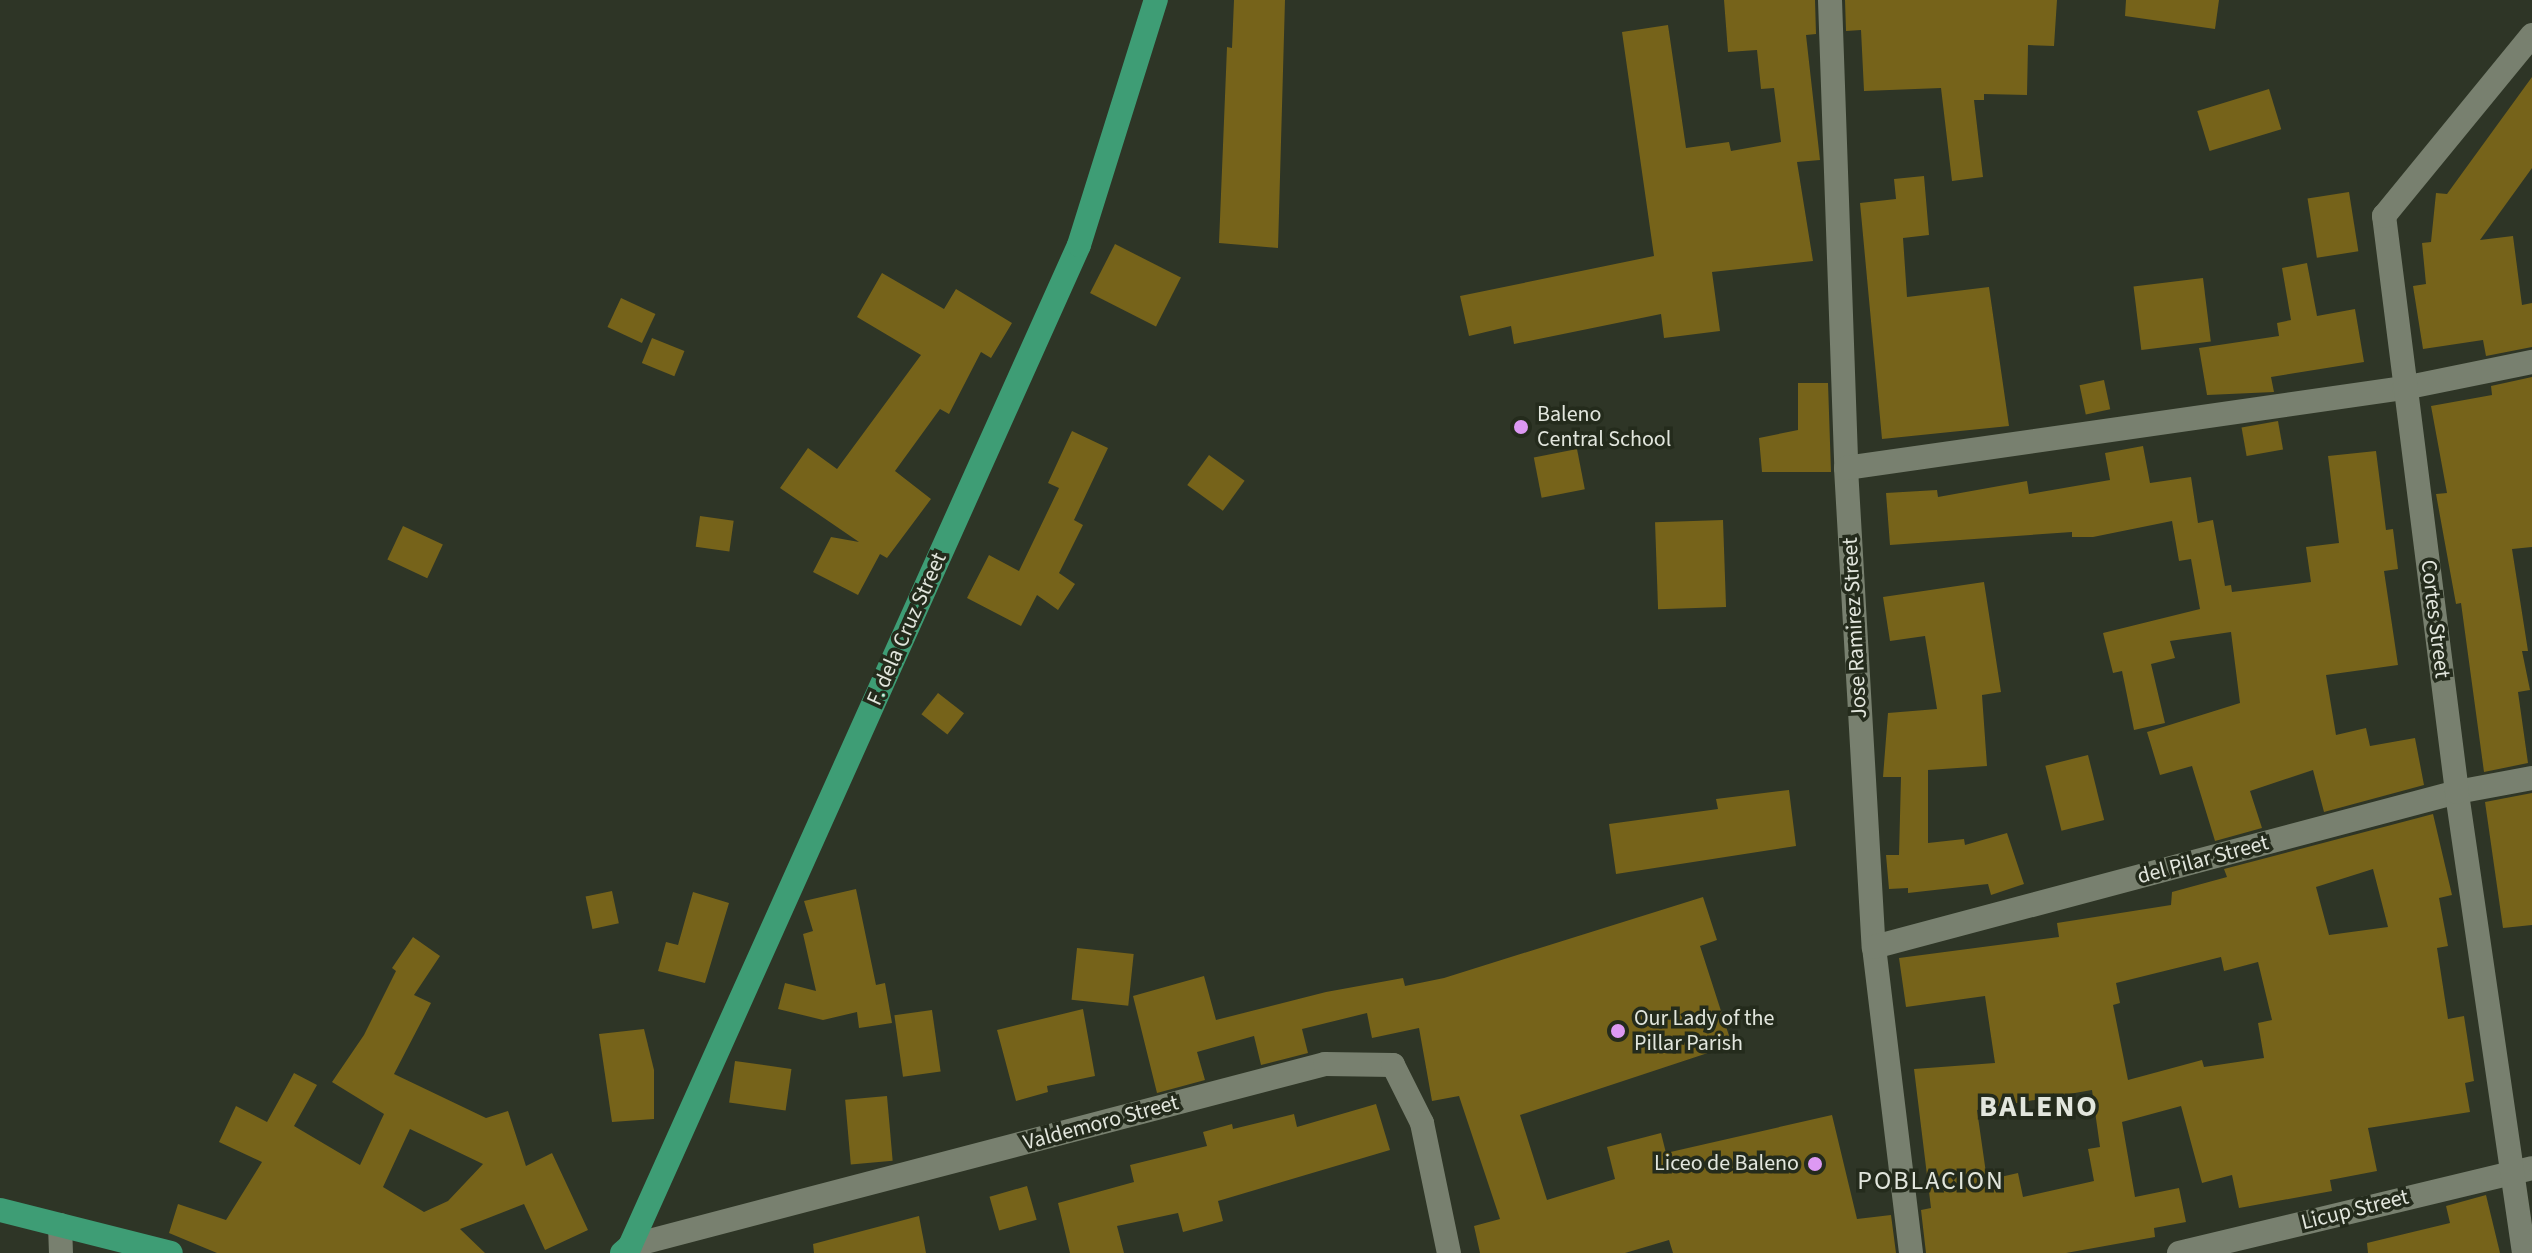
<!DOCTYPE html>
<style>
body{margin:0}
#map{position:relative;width:2532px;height:1253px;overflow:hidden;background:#2e3526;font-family:"Source Sans 3",sans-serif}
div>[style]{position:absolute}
.building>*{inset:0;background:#76631a;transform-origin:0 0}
.street>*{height:24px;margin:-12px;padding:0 12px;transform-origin:12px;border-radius:12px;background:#78806f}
.primary>*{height:24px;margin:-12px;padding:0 12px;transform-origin:12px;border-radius:12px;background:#3e9d75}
.dots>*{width:22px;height:22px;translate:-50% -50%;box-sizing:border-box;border:4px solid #242b1c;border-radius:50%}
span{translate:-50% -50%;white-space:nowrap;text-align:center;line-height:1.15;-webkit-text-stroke:7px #242b1c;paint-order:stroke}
.poi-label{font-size:22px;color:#e2e6dd}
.left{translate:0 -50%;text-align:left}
.right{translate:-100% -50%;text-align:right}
.street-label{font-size:22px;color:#e2e6dd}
.quarter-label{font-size:26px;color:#e2e6dd;letter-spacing:2px}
.district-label{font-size:30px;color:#e2e6dd;font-weight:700;letter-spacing:2px}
</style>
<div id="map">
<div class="building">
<div style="clip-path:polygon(1234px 0,1285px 0,1278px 248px,1219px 243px,1227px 47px,1232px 48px)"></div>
<div style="clip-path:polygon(1724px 0,1815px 0,1816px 34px,1806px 35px,1820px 160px,1797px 162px,1813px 261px,1712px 272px,1720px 331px,1664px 338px,1661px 314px,1514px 344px,1511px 326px,1469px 336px,1460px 296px,1654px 256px,1622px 32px,1668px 25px,1686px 148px,1729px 142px,1731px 151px,1781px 142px,1774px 88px,1761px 89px,1757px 50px,1728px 52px)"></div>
<div style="clip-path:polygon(1845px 0,2057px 0,2054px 46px,2028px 45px,2027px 95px,1984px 94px,1984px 100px,1974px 100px,1983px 177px,1952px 181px,1941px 88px,1864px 91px,1861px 30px,1846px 31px)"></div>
<div style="clip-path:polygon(2126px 0,2219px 0,2215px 29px,2125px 16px)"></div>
<div style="clip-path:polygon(2532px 77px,2532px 168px,2480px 240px,2513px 236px,2522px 305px,2532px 303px,2532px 347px,2486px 356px,2483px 340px,2423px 349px,2413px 286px,2426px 284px,2422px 243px,2431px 242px,2436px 193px,2447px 194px)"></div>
<div style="left:2269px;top:89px;width:42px;height:75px;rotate:73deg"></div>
<div style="clip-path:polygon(1924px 176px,1929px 235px,1903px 238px,1907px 297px,1989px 287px,2009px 426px,1882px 439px,1860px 203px,1896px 199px,1894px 179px)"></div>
<div style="left:2349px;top:192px;width:60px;height:42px;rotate:81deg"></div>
<div style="left:1115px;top:244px;width:74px;height:55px;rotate:27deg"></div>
<div style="clip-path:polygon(2307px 263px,2317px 316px,2355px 309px,2364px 362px,2271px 377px,2274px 392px,2207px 395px,2199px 348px,2279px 336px,2277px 323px,2291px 320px,2282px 268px)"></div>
<div style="clip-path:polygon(882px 273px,944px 309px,956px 289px,1012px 323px,991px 358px,981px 352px,949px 414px,940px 409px,895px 471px,931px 499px,887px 558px,880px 554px,858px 595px,813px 572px,831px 537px,859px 542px,780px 488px,808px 448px,837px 469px,921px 355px,857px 317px)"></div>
<div style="left:2203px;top:278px;width:64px;height:70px;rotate:83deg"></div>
<div style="left:621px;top:298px;width:38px;height:32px;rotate:25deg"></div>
<div style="left:652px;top:338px;width:35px;height:27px;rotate:22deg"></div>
<div style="clip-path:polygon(2532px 377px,2532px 547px,2512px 549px,2528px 651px,2522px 651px,2530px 690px,2518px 692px,2528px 763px,2484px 772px,2461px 603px,2456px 604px,2436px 494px,2447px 493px,2431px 406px,2492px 395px,2491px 386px)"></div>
<div style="left:2104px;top:380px;width:30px;height:25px;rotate:78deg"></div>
<div style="clip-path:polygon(1798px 383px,1828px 383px,1831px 472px,1762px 472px,1759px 438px,1798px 430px)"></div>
<div style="left:2278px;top:421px;width:29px;height:37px;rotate:80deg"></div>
<div style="clip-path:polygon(1072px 431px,1108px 448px,1074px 520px,1083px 525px,1059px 573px,1075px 584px,1058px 610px,1037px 595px,1021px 626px,967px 598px,989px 555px,1019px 571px,1059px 488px,1048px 483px)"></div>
<div style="clip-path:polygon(2143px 446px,2150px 483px,2191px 477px,2198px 523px,2213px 520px,2225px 586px,2231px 585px,2232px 592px,2311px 582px,2306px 547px,2339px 543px,2328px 456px,2376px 451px,2386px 530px,2393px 529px,2398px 569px,2384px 571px,2398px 665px,2326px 675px,2336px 735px,2366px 728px,2370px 746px,2415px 738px,2424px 785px,2324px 812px,2313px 770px,2250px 791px,2262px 828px,2215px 841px,2192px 766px,2160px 775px,2147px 732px,2240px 703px,2231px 632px,2170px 641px,2175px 658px,2151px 664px,2165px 723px,2134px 730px,2122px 671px,2113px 673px,2103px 633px,2200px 609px,2191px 559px,2179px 561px,2172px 521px,2093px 537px,2072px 537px,2072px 532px,1890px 545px,1886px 493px,1937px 490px,1938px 497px,2027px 481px,2029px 494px,2110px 480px,2105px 453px)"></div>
<div style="left:1577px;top:449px;width:41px;height:44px;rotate:79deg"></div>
<div style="left:1209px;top:455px;width:44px;height:37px;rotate:36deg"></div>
<div style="left:700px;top:516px;width:34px;height:31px;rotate:8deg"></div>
<div style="left:1723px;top:520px;width:87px;height:68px;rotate:88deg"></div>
<div style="left:403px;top:526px;width:44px;height:37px;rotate:25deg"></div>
<div style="clip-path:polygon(1984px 582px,2001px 692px,1982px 695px,1987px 766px,1928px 770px,1928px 843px,1964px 839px,1965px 845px,2007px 833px,2024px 884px,1991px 895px,1988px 884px,1908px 893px,1908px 888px,1889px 889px,1886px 855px,1899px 855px,1901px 777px,1883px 777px,1888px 713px,1937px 709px,1925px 636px,1890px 641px,1883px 597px)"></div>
<div style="left:938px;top:693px;width:33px;height:27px;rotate:38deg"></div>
<div style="left:2088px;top:755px;width:67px;height:44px;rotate:76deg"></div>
<div style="clip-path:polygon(1789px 790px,1796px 846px,1616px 874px,1609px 824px,1718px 809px,1716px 799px)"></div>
<div style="clip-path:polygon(2532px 793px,2532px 925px,2503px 928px,2485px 802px)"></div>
<div style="clip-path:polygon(evenodd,2433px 814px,2452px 895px,2439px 898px,2448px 946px,2437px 948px,2448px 1019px,2464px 1016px,2474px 1081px,2465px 1083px,2470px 1112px,2368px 1128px,2377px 1171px,2330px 1180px,2332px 1191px,2239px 1208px,2232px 1175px,2202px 1183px,2181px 1106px,2122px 1122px,2135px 1197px,2179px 1188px,2186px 1222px,2154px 1228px,2155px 1237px,2066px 1253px,1926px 1253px,1921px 1210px,1931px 1208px,1914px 1069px,1995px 1063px,1985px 996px,1906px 1007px,1899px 958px,2059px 937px,2057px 923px,2171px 905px,2172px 892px,2227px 877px,2224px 869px,2433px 814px,2373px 869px,2388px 927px,2329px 935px,2316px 887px,2373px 869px,2433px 814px,2221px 957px,2224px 971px,2258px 962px,2272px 1020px,2258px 1023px,2264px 1058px,2204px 1067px,2202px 1060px,2128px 1080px,2113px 1005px,2120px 1003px,2116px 983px,2221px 957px,2433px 814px,2092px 1090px,2100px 1147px,2088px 1149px,2094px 1181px,2023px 1197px,2018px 1173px,1987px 1180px,1977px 1110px,2092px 1090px)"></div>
<div style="clip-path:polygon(856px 889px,876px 985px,885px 983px,892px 1023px,859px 1028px,857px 1012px,823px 1020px,778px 1009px,785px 983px,816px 991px,803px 934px,813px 931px,804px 901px)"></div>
<div style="left:612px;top:891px;width:33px;height:27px;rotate:78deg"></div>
<div style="clip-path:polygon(693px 892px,729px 903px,705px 983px,658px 971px,666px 942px,678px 945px)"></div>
<div style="clip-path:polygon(1703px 897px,1717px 940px,1700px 946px,1732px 1045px,1520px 1115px,1547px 1200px,1615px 1179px,1607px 1147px,1661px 1133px,1666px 1153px,1832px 1115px,1857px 1219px,1891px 1215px,1896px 1253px,1673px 1253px,1669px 1240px,1625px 1253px,1480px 1253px,1474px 1226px,1500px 1219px,1459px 1096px,1432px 1101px,1419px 1028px,1372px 1038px,1367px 1013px,1302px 1029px,1308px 1053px,1261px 1065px,1254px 1036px,1197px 1052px,1205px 1080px,1157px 1093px,1133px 996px,1204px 976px,1216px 1020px,1326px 992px,1403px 978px,1405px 986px,1444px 978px)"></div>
<div style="clip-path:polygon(evenodd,413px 937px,440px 956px,414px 995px,431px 1003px,394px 1074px,486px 1118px,508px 1111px,526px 1166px,552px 1153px,588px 1230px,545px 1250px,524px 1204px,460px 1229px,485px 1253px,217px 1253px,169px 1233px,178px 1204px,226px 1220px,262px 1162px,219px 1142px,236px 1106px,267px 1122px,294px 1073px,317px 1085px,294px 1126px,360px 1165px,384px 1114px,332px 1082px,364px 1035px,396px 971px,392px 968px,413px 937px,410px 1129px,483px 1164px,448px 1201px,424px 1212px,383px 1187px,410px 1129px)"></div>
<div style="left:1077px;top:948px;width:57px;height:52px;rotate:6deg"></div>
<div style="clip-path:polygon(1083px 1009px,1095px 1076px,1047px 1086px,1048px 1092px,1016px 1101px,997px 1030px)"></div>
<div style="left:932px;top:1010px;width:62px;height:38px;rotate:82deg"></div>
<div style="clip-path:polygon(644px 1029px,654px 1070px,654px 1119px,612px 1122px,599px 1034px)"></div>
<div style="left:735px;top:1061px;width:57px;height:42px;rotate:8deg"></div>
<div style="left:887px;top:1096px;width:65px;height:42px;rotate:85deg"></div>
<div style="clip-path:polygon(1376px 1104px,1390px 1150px,1218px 1201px,1223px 1221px,1183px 1232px,1178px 1213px,1117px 1226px,1124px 1253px,1070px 1253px,1058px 1203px,1134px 1182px,1130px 1165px,1207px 1146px,1203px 1132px,1232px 1124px,1233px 1129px,1294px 1114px,1297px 1127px)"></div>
<div style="left:1027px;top:1186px;width:35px;height:39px;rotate:74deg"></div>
<div style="clip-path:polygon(2486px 1195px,2500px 1253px,2368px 1253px,2367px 1243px,2450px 1223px,2446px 1206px)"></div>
<div style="clip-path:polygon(919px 1216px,926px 1253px,814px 1253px,813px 1244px)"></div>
</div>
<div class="street">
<div style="left:1830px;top:0;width:468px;rotate:88deg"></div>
<div style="left:1846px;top:468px;width:480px;rotate:86.7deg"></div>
<div style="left:1874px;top:947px;width:308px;rotate:83.1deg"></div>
<div style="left:1846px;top:468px;width:564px;rotate:-8.16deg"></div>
<div style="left:2404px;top:388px;width:131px;rotate:-11.5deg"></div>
<div style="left:1874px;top:947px;width:603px;rotate:-14.89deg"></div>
<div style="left:2457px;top:792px;width:76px;rotate:-10.6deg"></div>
<div style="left:60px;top:1225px;width:28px;rotate:88deg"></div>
<div style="left:630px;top:1246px;width:718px;rotate:-14.67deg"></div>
<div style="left:1325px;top:1064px;width:68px;rotate:0.8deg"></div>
<div style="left:1393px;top:1065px;width:65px;rotate:63.4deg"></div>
<div style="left:1422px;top:1123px;width:133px;rotate:78.3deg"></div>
<div style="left:2179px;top:1253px;width:363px;rotate:-13.5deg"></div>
<div style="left:2524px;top:1253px;width:466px;rotate:-98.3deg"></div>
<div style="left:2457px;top:792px;width:581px;rotate:-97.22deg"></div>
<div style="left:2384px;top:216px;width:234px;rotate:-50.7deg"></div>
</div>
<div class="primary">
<div style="left:0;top:1210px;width:176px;rotate:14.1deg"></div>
<div style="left:622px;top:1253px;width:11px;rotate:-41deg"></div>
<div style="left:630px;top:1246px;width:1097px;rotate:-65.84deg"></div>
<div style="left:1079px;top:245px;width:257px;rotate:-72.6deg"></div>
</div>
<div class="dots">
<div style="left:1521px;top:427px;background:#dd99f3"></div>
<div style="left:1618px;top:1031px;background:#dd99f3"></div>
<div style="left:1815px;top:1164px;background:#dd99f3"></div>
</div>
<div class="poi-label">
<span class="left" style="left:1537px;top:427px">Baleno<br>Central School</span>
<span class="left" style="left:1634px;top:1031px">Our Lady of the<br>Pillar Parish</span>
<span class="right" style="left:1799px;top:1164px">Liceo de Baleno</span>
</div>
<div class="street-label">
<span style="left:2435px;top:619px;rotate:83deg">Cortes Street</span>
<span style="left:1855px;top:628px;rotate:-93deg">Jose Ramirez Street</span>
<span style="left:907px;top:629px;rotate:-66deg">F. dela Cruz Street</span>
<span style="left:2203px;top:860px;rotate:-15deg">del Pilar Street</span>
<span style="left:1101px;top:1123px;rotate:-15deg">Valdemoro Street</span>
<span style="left:2355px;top:1210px;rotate:-14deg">Licup Street</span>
</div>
<div class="quarter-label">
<span style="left:1931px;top:1181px">POBLACION</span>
</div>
<div class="district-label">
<span style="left:2039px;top:1107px">BALENO</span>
</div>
</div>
